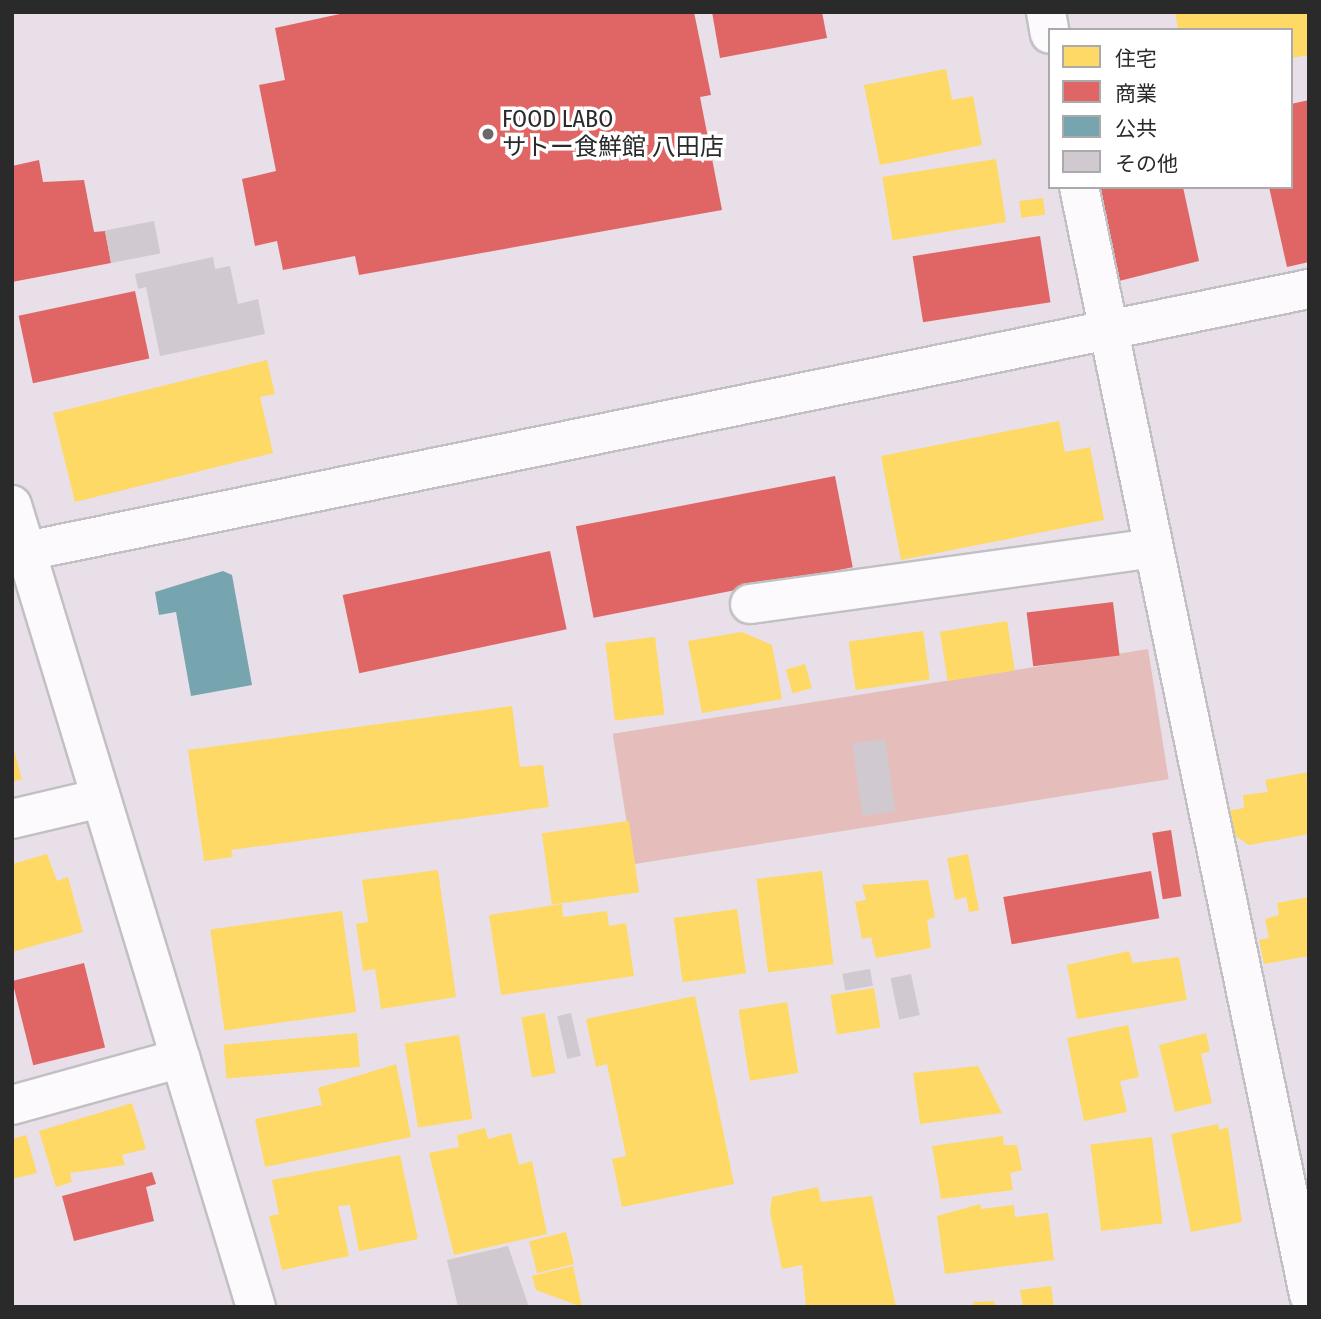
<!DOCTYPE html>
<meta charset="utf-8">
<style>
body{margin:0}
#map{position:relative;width:1321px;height:1319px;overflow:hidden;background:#e8dfe8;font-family:"Fira Sans Condensed","Noto Sans JP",sans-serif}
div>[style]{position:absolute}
.green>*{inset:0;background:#e5bebc;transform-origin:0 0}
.homes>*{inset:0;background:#ffd966;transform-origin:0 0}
.shops>*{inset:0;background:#e06666;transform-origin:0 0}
.public>*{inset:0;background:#76a5af}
.building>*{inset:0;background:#d0cad0;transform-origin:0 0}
.roads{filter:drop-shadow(2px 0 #c1c0c2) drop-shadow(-2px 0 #c1c0c2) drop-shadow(0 2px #c1c0c2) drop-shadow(0 -2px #c1c0c2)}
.minor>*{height:38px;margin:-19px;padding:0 19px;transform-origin:19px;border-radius:19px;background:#fcfafc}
.tertiary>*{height:38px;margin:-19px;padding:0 19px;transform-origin:19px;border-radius:19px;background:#fcfafc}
.dots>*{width:19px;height:19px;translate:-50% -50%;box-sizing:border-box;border:4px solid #fff;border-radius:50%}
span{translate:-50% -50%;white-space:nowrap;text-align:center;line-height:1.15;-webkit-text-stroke:7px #fff;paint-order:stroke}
.poi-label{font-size:24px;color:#2a2a2a}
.left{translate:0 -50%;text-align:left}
.frame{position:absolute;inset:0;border:14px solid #2a2a2a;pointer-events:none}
.legend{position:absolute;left:1048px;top:28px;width:245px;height:161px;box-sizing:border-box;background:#fff;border:2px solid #aaa;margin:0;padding:9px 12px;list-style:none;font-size:21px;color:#2a2a2a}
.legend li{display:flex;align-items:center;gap:14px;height:35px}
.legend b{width:35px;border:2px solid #aaa}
</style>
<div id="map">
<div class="green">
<div style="left:1148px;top:649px;width:132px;height:542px;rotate:81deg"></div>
</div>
<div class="homes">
<div style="clip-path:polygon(1175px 12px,1309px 12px,1309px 55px,1291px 58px,1291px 30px,1178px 30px)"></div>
<div style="clip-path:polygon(946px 69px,952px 100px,973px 96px,982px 145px,880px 165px,864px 85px)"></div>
<div style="left:996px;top:159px;width:64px;height:115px;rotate:81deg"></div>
<div style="left:1043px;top:198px;width:17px;height:24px;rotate:83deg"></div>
<div style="clip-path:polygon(267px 360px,275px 394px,260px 397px,273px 453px,75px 502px,53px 413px)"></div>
<div style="clip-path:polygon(1059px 421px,1065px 452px,1090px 447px,1104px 520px,901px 560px,881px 456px)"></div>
<div style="left:1007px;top:621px;width:50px;height:68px;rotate:81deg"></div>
<div style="left:923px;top:631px;width:49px;height:75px;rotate:82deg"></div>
<div style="clip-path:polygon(742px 632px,772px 645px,782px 699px,702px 713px,688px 641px)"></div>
<div style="left:655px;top:637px;width:78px;height:50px;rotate:83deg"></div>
<div style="left:805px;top:664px;width:25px;height:20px;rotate:74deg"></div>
<div style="clip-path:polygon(512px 706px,520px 767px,543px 765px,549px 807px,231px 850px,233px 857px,204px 861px,188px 750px)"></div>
<div style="clip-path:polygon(13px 747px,22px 779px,12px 782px,12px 748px)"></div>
<div style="clip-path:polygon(1309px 772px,1309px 834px,1249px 845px,1224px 828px,1222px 812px,1244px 808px,1243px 795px,1268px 792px,1265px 780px)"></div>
<div style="left:629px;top:821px;width:72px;height:88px;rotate:82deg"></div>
<div style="clip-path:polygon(47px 854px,57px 881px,68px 877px,83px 932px,12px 952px,12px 864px)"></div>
<div style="clip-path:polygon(968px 854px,979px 910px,969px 912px,966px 897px,955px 900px,947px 858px)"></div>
<div style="clip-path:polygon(438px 870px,456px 997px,381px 1009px,375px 969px,363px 971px,356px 924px,368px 922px,362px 880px)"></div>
<div style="left:822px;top:871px;width:94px;height:66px;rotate:83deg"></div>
<div style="clip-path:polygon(928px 880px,935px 917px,927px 920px,931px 948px,876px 958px,871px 937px,862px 939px,855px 902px,866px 900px,862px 885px)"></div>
<div style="clip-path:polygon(1309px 897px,1309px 956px,1264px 964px,1259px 940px,1269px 938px,1265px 919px,1279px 915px,1277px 903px)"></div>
<div style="clip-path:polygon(562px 904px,563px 917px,607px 911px,609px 926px,626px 923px,634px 976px,501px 995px,489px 915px)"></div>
<div style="left:737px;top:909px;width:65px;height:64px;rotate:82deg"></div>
<div style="left:342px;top:911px;width:102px;height:133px;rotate:82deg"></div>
<div style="clip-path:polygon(1129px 951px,1133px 963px,1179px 957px,1187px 1000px,1077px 1019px,1067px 965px)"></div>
<div style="left:874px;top:988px;width:40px;height:44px;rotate:81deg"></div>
<div style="clip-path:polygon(695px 996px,734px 1184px,622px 1207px,612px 1159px,626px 1156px,607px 1064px,596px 1067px,586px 1019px)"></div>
<div style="left:787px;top:1002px;width:72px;height:49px;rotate:81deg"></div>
<div style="left:545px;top:1013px;width:61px;height:24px;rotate:80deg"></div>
<div style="clip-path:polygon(1128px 1025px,1139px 1077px,1120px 1081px,1127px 1112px,1084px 1121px,1067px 1038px)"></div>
<div style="left:357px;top:1033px;width:34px;height:134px;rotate:85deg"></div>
<div style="clip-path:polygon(1206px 1033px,1210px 1051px,1201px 1054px,1212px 1103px,1175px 1112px,1159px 1045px)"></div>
<div style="left:459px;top:1035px;width:85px;height:55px;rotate:81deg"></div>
<div style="clip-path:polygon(396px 1064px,411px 1137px,265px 1167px,255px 1119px,322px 1105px,318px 1088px)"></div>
<div style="clip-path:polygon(978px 1066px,1002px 1113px,920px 1124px,913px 1073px)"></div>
<div style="clip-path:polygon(132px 1103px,146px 1149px,122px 1155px,125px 1165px,70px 1173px,72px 1182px,56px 1187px,39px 1131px)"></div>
<div style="clip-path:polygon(1218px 1124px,1219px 1130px,1228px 1127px,1242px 1222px,1191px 1232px,1171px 1134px)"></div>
<div style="clip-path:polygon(485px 1128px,488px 1139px,511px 1133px,519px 1165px,532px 1161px,547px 1234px,454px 1255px,429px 1153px,459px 1147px,457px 1135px)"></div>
<div style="clip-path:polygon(26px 1135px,37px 1173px,12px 1179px,12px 1139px)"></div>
<div style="clip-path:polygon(1003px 1136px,1004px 1145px,1017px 1145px,1022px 1170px,1010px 1173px,1013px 1190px,941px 1199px,932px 1146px)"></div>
<div style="left:1152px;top:1137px;width:87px;height:62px;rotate:83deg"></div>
<div style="clip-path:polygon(400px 1155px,418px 1239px,359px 1251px,350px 1205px,338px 1206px,349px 1256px,282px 1270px,269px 1216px,279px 1214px,272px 1180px)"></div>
<div style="clip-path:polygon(818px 1187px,821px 1202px,872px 1196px,896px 1307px,806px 1307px,802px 1265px,782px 1269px,770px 1212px,772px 1197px)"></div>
<div style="clip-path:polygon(980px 1204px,981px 1209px,1014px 1205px,1015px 1217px,1048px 1213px,1054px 1260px,945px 1274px,937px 1216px)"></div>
<div style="left:566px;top:1232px;width:33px;height:38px;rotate:76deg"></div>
<div style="clip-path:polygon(573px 1266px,582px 1307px,536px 1290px,532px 1276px)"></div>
<div style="clip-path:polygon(1051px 1286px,1054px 1307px,1023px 1307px,1020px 1290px)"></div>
<div style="clip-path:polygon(994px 1301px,995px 1307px,973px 1307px,973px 1302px)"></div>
</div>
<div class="shops">
<div style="clip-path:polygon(349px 12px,694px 12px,711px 95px,700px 97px,722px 210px,359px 275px,355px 256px,283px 270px,277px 241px,255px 246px,242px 179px,276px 171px,259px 85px,285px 80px,275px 28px)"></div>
<div style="clip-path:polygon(712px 12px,822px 12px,827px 38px,720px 58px)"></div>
<div style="clip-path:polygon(1309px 100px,1309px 262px,1287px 267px,1269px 187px,1291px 187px,1291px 104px)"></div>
<div style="clip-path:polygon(39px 160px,43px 182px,84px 180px,94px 232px,105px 231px,111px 263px,12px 282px,12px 166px)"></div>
<div style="clip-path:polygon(1094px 187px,1183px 187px,1199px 261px,1115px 282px)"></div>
<div style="left:1040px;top:236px;width:67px;height:129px;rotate:81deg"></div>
<div style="left:135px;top:291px;width:69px;height:119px;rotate:78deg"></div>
<div style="left:835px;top:476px;width:93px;height:264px;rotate:79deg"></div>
<div style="left:550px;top:551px;width:80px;height:212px;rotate:78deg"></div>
<div style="left:1113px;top:602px;width:54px;height:87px;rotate:83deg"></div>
<div style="left:1171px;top:830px;width:67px;height:19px;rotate:81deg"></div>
<div style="left:1151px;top:871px;width:48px;height:150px;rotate:80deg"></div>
<div style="left:84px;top:963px;width:87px;height:74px;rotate:76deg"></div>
<div style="clip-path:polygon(152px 1172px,156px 1184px,146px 1187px,154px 1221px,74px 1241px,62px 1196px)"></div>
</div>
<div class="public">
<div style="clip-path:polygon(223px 571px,232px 575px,252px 685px,191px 696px,176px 612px,159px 615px,155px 592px)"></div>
</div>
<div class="building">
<div style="left:154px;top:221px;width:33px;height:50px;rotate:79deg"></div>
<div style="clip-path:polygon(213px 257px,215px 269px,230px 266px,238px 304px,258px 299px,265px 334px,160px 356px,146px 287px,138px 289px,135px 274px)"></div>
<div style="left:885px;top:739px;width:73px;height:33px;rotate:82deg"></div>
<div style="left:870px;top:969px;width:17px;height:28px;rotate:80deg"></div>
<div style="left:911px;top:974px;width:42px;height:21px;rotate:78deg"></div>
<div style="left:571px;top:1013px;width:44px;height:14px;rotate:77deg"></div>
<div style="clip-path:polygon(508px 1246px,529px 1307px,458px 1307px,447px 1260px)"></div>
</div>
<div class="roads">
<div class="minor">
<div style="left:1046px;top:12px;width:22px;rotate:80deg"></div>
<div style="left:1079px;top:187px;width:1132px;rotate:78.27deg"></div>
<div style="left:750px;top:604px;width:406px;rotate:-7.9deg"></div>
<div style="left:12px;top:819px;width:91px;rotate:-13.3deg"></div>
<div style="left:12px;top:1105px;width:175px;rotate:-15.5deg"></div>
</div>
<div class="tertiary">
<div style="left:12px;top:505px;width:838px;rotate:73.08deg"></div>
<div style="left:12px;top:554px;width:1324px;rotate:-11.55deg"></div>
</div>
</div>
<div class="dots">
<div style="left:488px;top:134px;background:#6c696c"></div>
</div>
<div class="poi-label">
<span class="left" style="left:502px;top:134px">FOOD LABO<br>サトー食鮮館 八田店</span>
</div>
<div class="frame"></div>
<ul class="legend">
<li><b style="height:19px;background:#ffd966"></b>住宅</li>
<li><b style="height:19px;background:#e06666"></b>商業</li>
<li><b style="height:19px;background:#76a5af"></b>公共</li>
<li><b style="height:19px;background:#d0cad0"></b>その他</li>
</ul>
</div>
